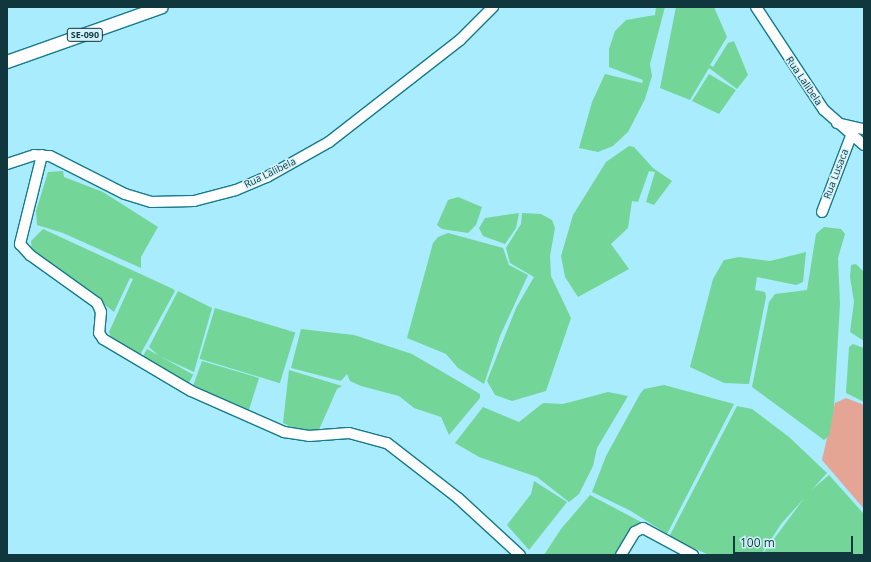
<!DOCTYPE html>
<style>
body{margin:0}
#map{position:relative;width:871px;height:562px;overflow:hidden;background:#a8ecfd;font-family:"Open Sans",sans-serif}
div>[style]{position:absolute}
.green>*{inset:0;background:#e4a595}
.water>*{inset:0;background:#73d698;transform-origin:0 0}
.roads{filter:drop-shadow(1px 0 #157a8d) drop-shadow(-1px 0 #157a8d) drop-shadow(0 1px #157a8d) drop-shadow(0 -1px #157a8d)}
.minor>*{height:10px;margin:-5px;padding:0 5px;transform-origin:5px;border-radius:5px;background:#fff}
.major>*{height:12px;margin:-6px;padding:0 6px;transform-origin:6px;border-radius:6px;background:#fff}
span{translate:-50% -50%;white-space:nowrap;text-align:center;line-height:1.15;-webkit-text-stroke:3px #d3f3fc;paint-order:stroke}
.shield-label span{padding:1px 3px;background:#d3f3fc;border:1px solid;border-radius:3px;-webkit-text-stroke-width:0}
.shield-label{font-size:9px;color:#10363e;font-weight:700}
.street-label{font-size:10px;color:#10363e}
.frame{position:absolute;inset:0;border:8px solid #10363e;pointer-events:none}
.scale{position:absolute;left:733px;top:536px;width:120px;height:18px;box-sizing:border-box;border:2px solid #10363e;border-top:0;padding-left:5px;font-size:12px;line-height:14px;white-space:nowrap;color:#10363e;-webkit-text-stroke:3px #d3f3fc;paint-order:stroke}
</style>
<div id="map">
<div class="green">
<div style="clip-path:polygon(846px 398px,864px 405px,864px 509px,822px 460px,835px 403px)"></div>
</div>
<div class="water">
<div style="clip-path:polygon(656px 7px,665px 7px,650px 64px,652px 76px,645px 99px,628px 132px,613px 146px,598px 152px,579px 148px,592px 102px,605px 74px,642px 83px,643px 80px,609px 67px,609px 49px,615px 31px,626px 20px,655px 15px)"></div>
<div style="clip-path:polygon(676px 7px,714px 7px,727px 37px,710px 65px,713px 67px,728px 43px,734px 41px,748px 75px,737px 89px,709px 68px,690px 100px,660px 88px)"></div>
<div style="clip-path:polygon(709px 74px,736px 90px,719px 114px,692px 101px)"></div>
<div style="clip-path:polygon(629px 146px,634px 147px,653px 168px,672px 181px,654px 205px,646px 202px,655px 172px,649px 171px,638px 202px,632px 201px,628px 228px,611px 244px,629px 269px,578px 297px,565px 277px,561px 256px,573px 215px,606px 162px)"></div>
<div style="clip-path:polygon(63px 171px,64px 177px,103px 192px,158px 227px,141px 257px,141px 268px,63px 233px,37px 225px,36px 211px,48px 172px)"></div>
<div style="clip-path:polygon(458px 197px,482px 207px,476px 225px,468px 233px,442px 229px,437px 225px,448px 200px)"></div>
<div style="clip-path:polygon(519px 213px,516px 228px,505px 244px,483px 236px,479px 228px,485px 218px)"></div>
<div style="clip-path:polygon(522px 213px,541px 214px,552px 220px,555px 228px,550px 256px,551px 276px,571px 318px,546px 391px,512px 401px,495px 395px,487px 381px,516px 308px,534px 277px,510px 263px,506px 248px,521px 224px)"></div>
<div style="clip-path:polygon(824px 227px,841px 229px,845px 234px,838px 258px,840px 304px,834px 407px,829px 436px,824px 440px,752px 387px,769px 302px,775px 294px,807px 290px,816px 234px)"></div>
<div style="clip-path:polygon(43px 229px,173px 289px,175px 291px,140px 355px,111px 338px,109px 332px,133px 279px,130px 278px,114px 312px,56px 266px,32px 252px,31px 241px)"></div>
<div style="clip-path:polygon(448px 233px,503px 248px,509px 265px,528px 275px,500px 336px,484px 384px,458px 368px,446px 354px,407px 338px,433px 243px,438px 237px)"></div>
<div style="clip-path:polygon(806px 252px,803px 282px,796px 285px,757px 277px,755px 290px,765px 292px,766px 297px,749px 384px,724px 383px,690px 367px,713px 279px,724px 260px,739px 257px,770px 261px)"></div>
<div style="clip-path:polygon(856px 264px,864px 272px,864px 341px,850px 332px,854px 302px,850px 277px,851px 265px)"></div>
<div style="clip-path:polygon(178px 291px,212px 308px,194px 372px,159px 356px,149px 347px)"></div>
<div style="left:215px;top:308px;width:84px;height:53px;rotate:17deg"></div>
<div style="clip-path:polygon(301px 329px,354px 335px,412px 354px,465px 385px,480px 394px,480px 398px,449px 435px,441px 417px,414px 408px,399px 396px,361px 386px,350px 381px,347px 374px,341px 381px,291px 368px)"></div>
<div style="clip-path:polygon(853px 344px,864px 348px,864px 402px,846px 393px,849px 347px)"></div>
<div style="left:147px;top:349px;width:53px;height:9px;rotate:29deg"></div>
<div style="clip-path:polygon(202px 361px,259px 378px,248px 413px,193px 386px)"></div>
<div style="clip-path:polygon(289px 370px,342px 386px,337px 389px,318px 432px,298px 430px,283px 423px)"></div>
<div style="clip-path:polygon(664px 385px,734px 404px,667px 534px,631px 511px,592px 492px,606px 456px,640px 394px,644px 389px)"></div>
<div style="clip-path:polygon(608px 392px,628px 396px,597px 448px,593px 466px,579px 494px,569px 502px,537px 477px,479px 457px,455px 443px,483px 407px,519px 422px,543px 403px,563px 404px)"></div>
<div style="clip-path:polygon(737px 406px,752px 409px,789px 437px,827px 473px,781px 524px,761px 555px,709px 555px,669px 537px)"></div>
<div style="clip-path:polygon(829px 475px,864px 514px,864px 555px,762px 555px,808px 493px)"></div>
<div style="clip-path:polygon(534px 481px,567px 502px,529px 550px,507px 525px,531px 494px)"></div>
<div style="clip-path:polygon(590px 495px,641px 522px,619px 555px,544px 555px,561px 529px)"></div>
</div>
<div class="roads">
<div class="minor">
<div style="left:756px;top:7px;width:123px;rotate:56.6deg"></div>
<div style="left:824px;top:110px;width:53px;rotate:41.2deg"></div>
<div style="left:837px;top:123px;width:28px;rotate:13deg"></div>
<div style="left:42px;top:155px;width:92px;rotate:103.9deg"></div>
<div style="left:20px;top:244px;width:15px;rotate:48deg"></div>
<div style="left:30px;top:255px;width:82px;rotate:35.6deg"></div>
<div style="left:97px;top:303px;width:10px;rotate:66deg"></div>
<div style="left:101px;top:312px;width:21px;rotate:95deg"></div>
<div style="left:99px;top:333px;width:7px;rotate:56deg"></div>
<div style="left:103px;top:339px;width:102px;rotate:30.6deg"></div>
<div style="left:191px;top:391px;width:102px;rotate:23.8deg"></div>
<div style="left:284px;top:432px;width:25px;rotate:9deg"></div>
<div style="left:309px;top:436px;width:40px;rotate:-4.3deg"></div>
<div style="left:349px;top:433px;width:39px;rotate:15deg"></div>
<div style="left:387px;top:443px;width:90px;rotate:37.8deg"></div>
<div style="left:458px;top:498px;width:84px;rotate:42.6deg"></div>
<div style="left:7px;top:164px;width:28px;rotate:-18deg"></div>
<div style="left:34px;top:155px;width:16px;rotate:4deg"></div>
<div style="left:50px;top:156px;width:84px;rotate:26.9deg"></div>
<div style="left:125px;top:194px;width:27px;rotate:17deg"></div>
<div style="left:151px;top:202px;width:43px;rotate:-1.3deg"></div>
<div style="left:194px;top:201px;width:43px;rotate:-14.7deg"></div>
<div style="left:236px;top:190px;width:34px;rotate:-23deg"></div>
<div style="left:267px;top:177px;width:71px;rotate:-29.4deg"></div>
<div style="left:329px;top:142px;width:166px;rotate:-37.9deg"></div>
<div style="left:460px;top:40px;width:47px;rotate:-45deg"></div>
<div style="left:822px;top:212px;width:81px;rotate:-69.1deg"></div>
<div style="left:621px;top:555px;width:27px;rotate:-59deg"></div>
<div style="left:635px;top:532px;width:9px;rotate:-27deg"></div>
<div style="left:643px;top:528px;width:57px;rotate:28.4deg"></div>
</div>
<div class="major">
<div style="left:7px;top:62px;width:164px;rotate:-19.5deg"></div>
</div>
</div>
<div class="shield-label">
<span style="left:85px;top:35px">SE-090</span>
</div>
<div class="street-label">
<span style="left:804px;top:81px;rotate:56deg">Rua Lalibela</span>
<span style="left:270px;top:173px;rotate:-26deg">Rua Lalibela</span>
<span style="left:836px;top:174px;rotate:-69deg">Rua Lusaca</span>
</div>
<div class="frame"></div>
<div class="scale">100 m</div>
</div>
